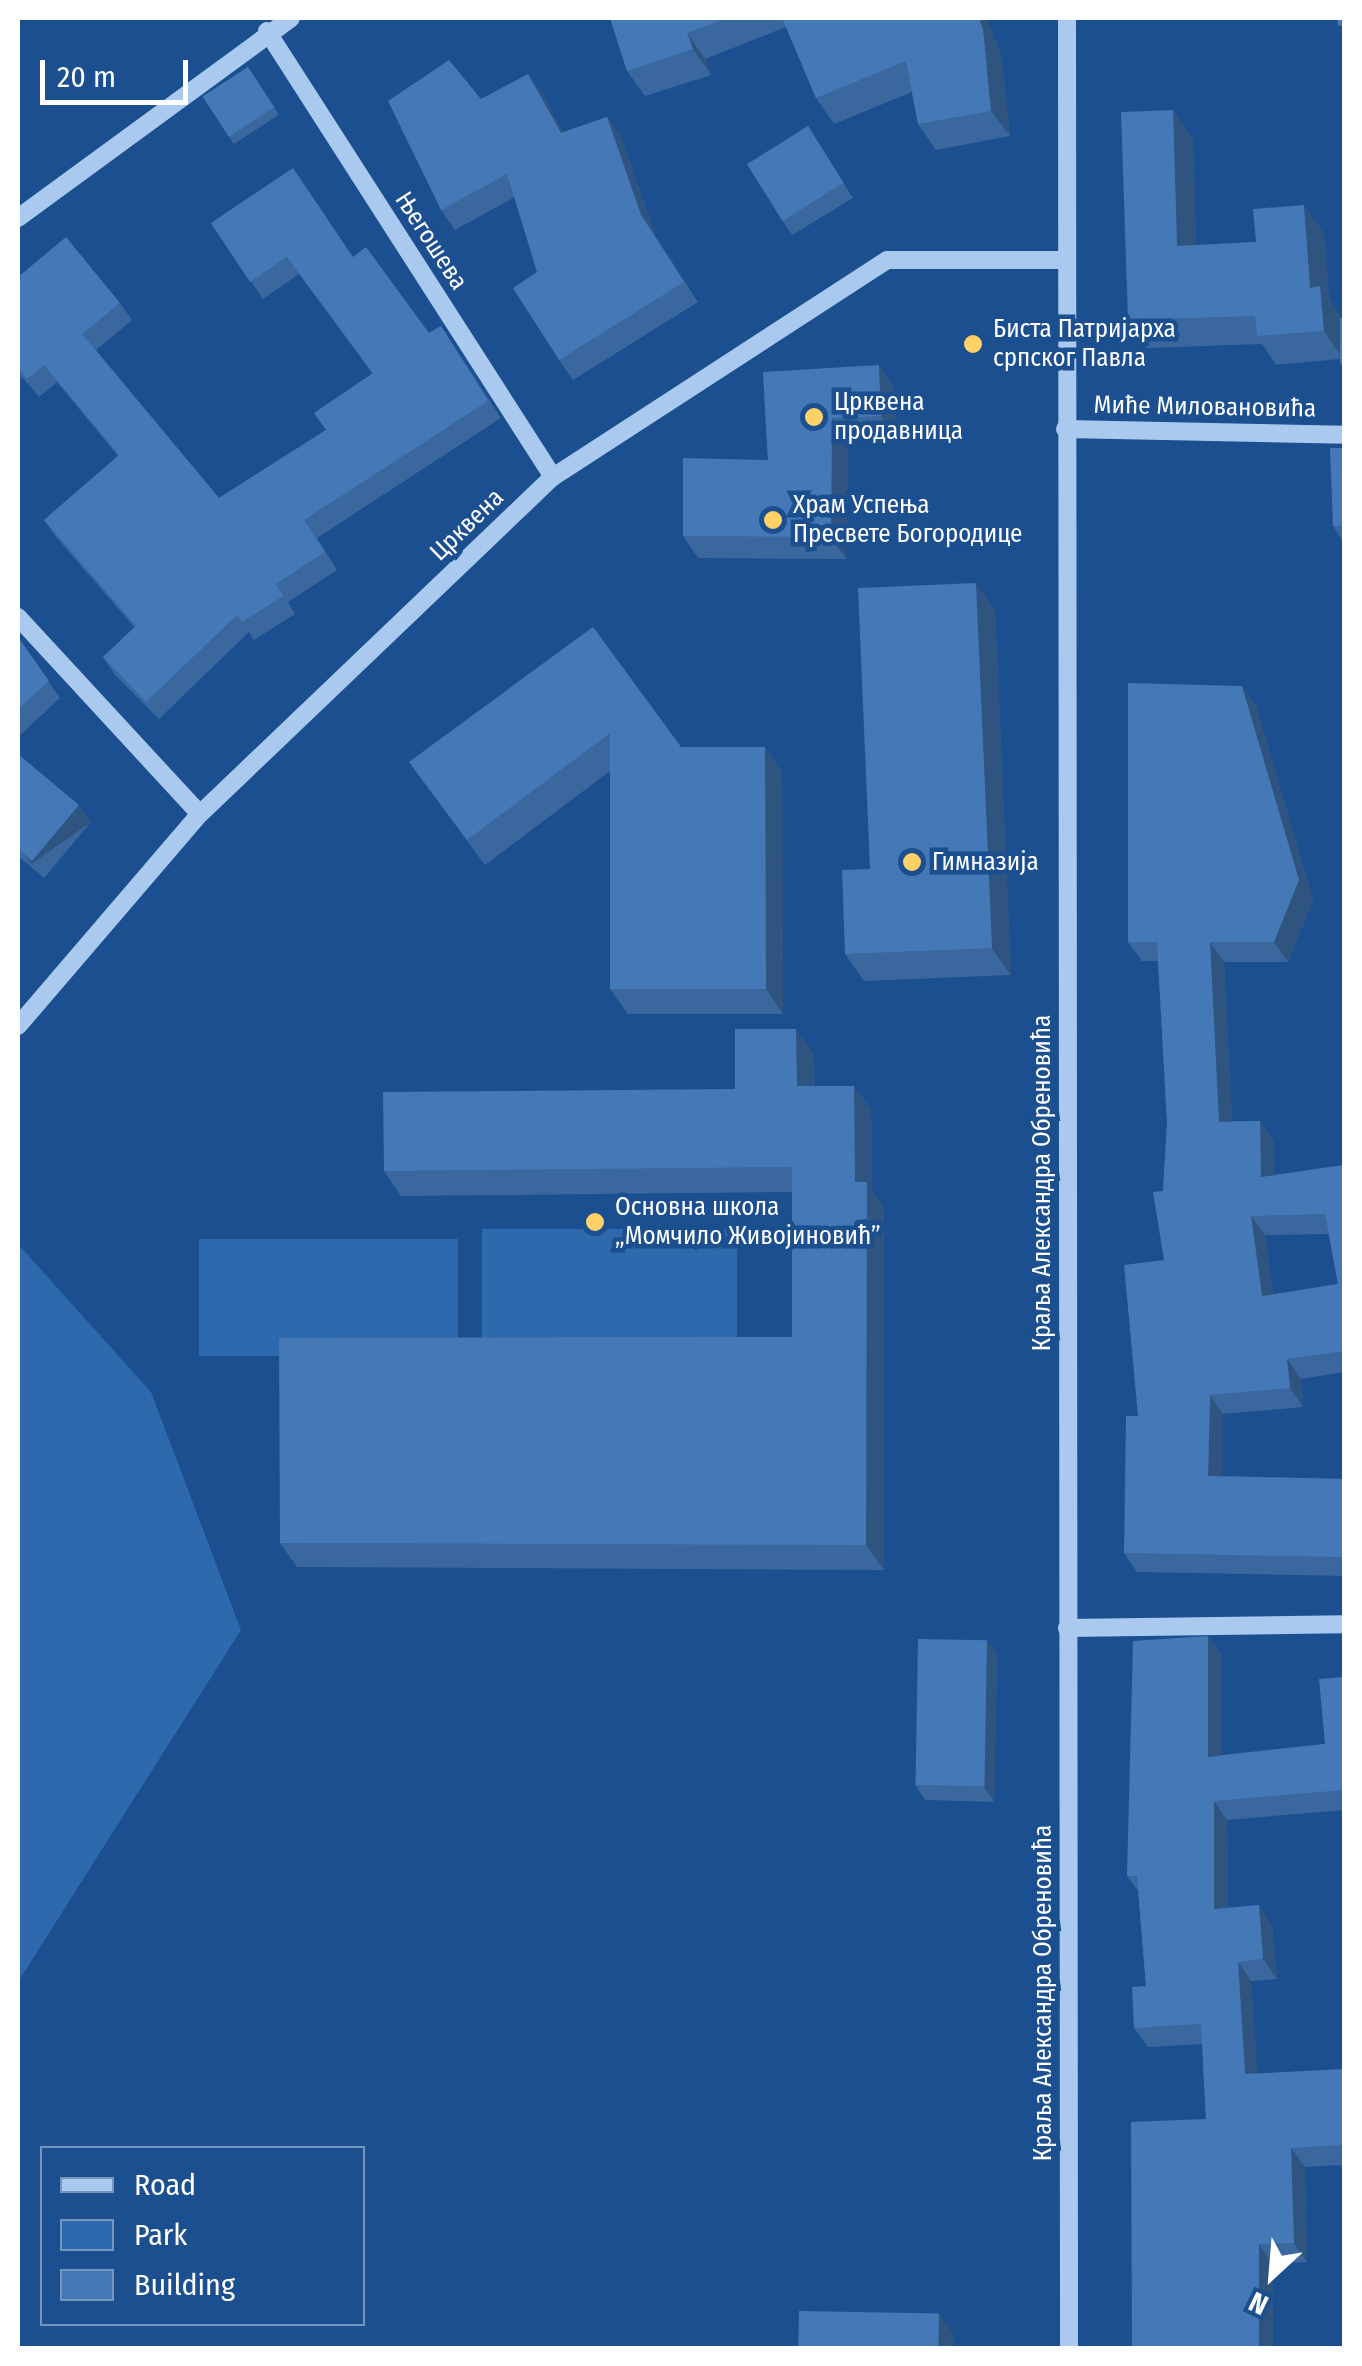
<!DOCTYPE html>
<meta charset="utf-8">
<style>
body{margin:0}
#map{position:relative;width:1362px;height:2366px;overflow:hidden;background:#1b4f8f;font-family:"Fira Sans Condensed",sans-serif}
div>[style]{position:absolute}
.green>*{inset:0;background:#2e69ad;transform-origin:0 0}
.minor>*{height:18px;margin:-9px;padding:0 9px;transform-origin:9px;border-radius:9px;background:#a9c9ee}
.wall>*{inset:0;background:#3a679d;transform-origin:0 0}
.shaded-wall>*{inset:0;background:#305480;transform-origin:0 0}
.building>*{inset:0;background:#4478b7;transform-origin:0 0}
.dots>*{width:28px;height:28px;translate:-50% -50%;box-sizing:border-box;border:5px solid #1b4f8f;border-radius:50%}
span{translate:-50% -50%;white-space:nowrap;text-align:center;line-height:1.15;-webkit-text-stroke:9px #1b4f8f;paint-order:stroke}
.street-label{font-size:25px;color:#fff}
.poi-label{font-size:25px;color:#fff}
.left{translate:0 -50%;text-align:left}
.frame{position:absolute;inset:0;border:20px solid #fff;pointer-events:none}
.legend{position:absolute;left:40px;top:2146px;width:325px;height:180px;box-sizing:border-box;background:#1b4f8f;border:2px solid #7695bc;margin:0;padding:12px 18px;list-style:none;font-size:30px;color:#fff}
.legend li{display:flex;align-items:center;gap:20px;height:50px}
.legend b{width:50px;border:2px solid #7695bc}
.north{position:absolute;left:1222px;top:2226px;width:100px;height:100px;-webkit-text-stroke:8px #1b4f8f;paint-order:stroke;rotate:206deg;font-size:28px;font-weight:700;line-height:40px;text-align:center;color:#fff}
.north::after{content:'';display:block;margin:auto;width:35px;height:45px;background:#fff;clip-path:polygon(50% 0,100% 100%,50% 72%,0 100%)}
.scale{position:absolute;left:40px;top:60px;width:148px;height:45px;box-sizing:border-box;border:5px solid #fff;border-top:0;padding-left:12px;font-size:30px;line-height:35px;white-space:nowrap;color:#fff;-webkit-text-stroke:8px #1b4f8f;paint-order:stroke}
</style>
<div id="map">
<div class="green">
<div style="left:737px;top:1229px;width:131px;height:255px;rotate:90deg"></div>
<div style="left:458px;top:1239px;width:117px;height:259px;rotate:90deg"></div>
<div style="clip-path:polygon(18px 1244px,151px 1392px,241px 1630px,18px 1982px)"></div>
</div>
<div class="minor">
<div style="left:1067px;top:18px;width:2330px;rotate:89.95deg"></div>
<div style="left:267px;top:31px;width:530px;rotate:57.33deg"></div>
<div style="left:18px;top:218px;width:338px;rotate:-36.2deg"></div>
<div style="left:1065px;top:429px;width:279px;rotate:1.2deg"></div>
<div style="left:18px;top:617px;width:268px;rotate:47.3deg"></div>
<div style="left:18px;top:1026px;width:279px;rotate:-49.4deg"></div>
<div style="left:200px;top:814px;width:488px;rotate:-43.7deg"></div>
<div style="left:553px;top:477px;width:398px;rotate:-33deg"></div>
<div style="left:887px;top:260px;width:178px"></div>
<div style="left:1067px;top:1628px;width:277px;rotate:-0.8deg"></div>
</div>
<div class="wall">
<div style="clip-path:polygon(610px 18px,986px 18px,1001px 54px,1010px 136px,936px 150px,918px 124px,912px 92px,834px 124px,816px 98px,786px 27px,705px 59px,711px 75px,645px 96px,627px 71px)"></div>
<div style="left:248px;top:67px;width:57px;height:54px;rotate:57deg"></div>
<div style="clip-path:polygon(542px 93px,563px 132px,607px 117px,621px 136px,655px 235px,698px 302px,573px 380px,559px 360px,537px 272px,515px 197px,455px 230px,441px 210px,481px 99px)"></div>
<div style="clip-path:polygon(1173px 110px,1193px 139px,1196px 245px,1256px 242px,1324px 233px,1329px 299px,1340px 315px,1340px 318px,1344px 318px,1344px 369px,1340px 363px,1340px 359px,1276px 365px,1262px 344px,1147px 348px,1128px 320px)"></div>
<div style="clip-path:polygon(808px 126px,853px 198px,792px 235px,782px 220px)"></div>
<div style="clip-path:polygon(211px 223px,353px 257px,429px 333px,441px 326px,501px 418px,317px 538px,337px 570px,288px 602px,295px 614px,254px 640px,249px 632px,159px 719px,115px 675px,103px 657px,134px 627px,56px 537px,44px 520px,118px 456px,57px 382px,39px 397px,22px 377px,18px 381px,18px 277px,120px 303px,132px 320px,96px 350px,219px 498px,326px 430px,372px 373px,299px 274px,263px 299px)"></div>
<div style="clip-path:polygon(763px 372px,894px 387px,896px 438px,848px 440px,846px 559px,698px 558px,683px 536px,768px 460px)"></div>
<div style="clip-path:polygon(1344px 448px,1344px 541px,1343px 541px,1333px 526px)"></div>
<div style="clip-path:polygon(995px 610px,1011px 975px,864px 981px,845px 954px,870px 869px)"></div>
<div style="clip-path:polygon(593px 627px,681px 747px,782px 772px,783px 1014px,628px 1014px,610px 989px,610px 771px,485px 865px,409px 762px)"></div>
<div style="clip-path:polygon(18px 637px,60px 698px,18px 737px)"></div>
<div style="clip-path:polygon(evenodd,1256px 706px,1313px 900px,1288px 962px,1224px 962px,1232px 1121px,1260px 1121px,1274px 1141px,1274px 1175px,1344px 1165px,1344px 1372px,1301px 1379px,1303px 1407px,1223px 1414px,1222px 1476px,1344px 1479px,1344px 1576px,1137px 1572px,1124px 1553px,1138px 1416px,1164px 1260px,1163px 1191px,1167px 1122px,1158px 961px,1142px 961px,1128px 942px,1256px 706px,1329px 1234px,1338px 1284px,1273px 1295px,1265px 1235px,1329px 1234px)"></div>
<div style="clip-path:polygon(18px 754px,91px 822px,44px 878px,18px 856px)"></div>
<div style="clip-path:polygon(813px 1053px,814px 1086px,854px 1086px,871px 1110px,872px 1190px,884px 1207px,884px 1570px,297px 1567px,280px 1543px,792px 1337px,792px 1192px,401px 1196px,384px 1171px,735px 1089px)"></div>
<div style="clip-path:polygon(1208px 1636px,1221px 1655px,1221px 1755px,1325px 1744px,1344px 1677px,1344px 1810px,1227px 1820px,1228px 1908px,1272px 1925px,1277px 1979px,1251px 1981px,1257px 2074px,1344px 2069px,1344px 2165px,1305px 2167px,1307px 2262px,1272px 2263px,1273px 2348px,1132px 2348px,1206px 2119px,1202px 2044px,1148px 2047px,1134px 2028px,1146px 1986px,1138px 1891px,1127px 1876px)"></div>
<div style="clip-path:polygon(997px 1655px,994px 1802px,925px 1800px,915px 1785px)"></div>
</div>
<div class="shaded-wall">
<div style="clip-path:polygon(979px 18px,986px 18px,1001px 54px,1010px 136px,991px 111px)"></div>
<div style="clip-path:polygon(687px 33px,705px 59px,711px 75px,693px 49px)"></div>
<div style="clip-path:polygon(528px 74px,542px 93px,575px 153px,561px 133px)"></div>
<div style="clip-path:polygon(1173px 110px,1193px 139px,1197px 274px,1177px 246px)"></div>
<div style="clip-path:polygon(607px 117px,621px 136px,655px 235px,698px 302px,641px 215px)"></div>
<div style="clip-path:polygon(1304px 205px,1324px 233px,1329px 299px,1340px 315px,1343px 359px,1324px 331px,1310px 288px)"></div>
<div style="clip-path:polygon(879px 365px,894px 387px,896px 438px,881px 416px)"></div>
<div style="clip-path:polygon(832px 418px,848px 440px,846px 559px,831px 537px)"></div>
<div style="clip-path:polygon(976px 583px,995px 610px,1011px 975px,992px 948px)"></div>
<div style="clip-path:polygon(1242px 686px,1256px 706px,1313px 900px,1288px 962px,1274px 942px)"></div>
<div style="clip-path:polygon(765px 747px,782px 772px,783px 1014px,766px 989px)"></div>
<div style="left:79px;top:805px;width:21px;height:73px;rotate:55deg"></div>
<div style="clip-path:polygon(1210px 942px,1224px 962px,1233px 1141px,1219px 1122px)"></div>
<div style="clip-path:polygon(796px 1029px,813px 1053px,814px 1111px,797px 1086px)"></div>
<div style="clip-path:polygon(854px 1086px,871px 1110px,872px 1190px,884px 1207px,884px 1570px,866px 1545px,855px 1182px)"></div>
<div style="clip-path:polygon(1260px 1121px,1274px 1141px,1275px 1196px,1261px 1177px)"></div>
<div style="clip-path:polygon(1251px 1216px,1265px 1235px,1276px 1316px,1262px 1296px)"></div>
<div style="clip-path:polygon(1287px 1359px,1301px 1379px,1303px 1407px,1290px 1388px)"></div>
<div style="clip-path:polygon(1210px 1395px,1223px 1414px,1222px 1495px,1208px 1476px)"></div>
<div style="clip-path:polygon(1208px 1636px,1221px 1655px,1221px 1776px,1208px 1757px)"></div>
<div style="clip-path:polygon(987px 1640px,997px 1655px,994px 1802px,984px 1787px)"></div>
<div style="clip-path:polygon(1214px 1801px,1227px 1820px,1228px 1928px,1214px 1909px)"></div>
<div style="clip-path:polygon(1259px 1905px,1272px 1925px,1277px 1979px,1263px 1959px)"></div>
<div style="clip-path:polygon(1238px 1962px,1251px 1981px,1259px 2094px,1245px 2074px)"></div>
<div style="clip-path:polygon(1291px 2148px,1305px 2167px,1307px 2262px,1294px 2243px)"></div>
<div style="clip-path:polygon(1259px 2244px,1272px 2263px,1273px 2348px,1261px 2348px,1259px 2347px)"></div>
<div style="clip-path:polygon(939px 2313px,954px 2335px,954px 2348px,938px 2348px)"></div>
</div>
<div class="building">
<div style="clip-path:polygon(610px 18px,727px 18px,687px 33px,693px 49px,627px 71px)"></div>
<div style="clip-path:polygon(782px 18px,979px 18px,983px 29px,991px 111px,918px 124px,906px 61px,816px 98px)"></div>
<div style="clip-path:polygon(1337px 18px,1344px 18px,1344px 25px,1338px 26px)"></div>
<div style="clip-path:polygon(449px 60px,481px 99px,528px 74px,561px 133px,607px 117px,641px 215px,684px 282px,559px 360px,513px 288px,537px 272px,507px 174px,441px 210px,388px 101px)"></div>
<div style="left:248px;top:67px;width:48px;height:54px;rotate:57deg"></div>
<div style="clip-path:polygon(1173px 110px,1177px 246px,1256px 242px,1253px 209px,1304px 205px,1310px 288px,1320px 286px,1324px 331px,1257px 336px,1255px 316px,1128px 320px,1121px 112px)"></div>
<div style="left:808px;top:126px;width:67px;height:72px;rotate:58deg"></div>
<div style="clip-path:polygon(293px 168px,353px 257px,366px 247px,429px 333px,441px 326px,488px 401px,304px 520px,325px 552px,276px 584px,283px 596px,242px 622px,237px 615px,146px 702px,103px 657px,136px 626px,44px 520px,119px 455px,44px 365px,27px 379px,18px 368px,18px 277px,66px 237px,120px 303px,82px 334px,219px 498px,326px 430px,314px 413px,373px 373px,287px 257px,250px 282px,211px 223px)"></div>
<div style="left:1340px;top:318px;width:4px;height:45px"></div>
<div style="clip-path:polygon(879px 365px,881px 416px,832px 418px,831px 537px,683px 536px,683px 458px,768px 460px,763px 372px)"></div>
<div style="clip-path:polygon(1330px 448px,1344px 448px,1344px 526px,1333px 526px)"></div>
<div style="clip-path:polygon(976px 583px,992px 948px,845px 954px,842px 870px,870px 869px,858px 588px)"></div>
<div style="clip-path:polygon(593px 627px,681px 747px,765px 747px,766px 989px,610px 989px,610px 733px,467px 840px,409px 762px)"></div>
<div style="clip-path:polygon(18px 637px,49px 681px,18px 709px)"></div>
<div style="clip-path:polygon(evenodd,1128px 683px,1242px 686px,1299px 880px,1274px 942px,1210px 942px,1219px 1122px,1260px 1121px,1261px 1177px,1344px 1165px,1344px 1351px,1287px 1359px,1290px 1388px,1210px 1395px,1208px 1476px,1344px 1479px,1344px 1557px,1124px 1553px,1126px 1416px,1138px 1416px,1124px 1265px,1164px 1260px,1153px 1192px,1163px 1191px,1167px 1122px,1157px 942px,1128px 942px,1128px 683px,1325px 1214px,1338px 1284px,1262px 1296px,1251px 1216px,1325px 1214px)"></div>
<div style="clip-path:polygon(18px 754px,79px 805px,32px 861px,18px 849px)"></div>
<div style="clip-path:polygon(735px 1029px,796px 1029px,797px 1086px,854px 1086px,855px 1182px,867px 1182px,866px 1545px,280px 1543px,279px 1338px,792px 1337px,792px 1167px,384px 1171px,383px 1092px,735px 1089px)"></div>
<div style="clip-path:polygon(1208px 1636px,1208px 1757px,1325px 1744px,1319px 1679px,1344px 1677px,1344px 1790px,1214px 1801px,1214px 1909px,1259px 1905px,1263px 1959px,1238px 1962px,1245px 2074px,1344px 2069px,1344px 2145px,1291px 2148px,1294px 2243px,1259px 2244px,1259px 2347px,1243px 2346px,1243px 2348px,1132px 2348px,1131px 2122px,1206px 2119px,1201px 2024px,1134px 2028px,1132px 1987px,1146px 1986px,1137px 1876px,1127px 1876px,1133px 1641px)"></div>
<div style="left:918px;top:1639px;width:69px;height:146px;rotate:1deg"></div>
<div style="left:799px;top:2311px;width:140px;height:37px;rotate:1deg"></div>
</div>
<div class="dots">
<div style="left:973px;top:344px;background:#ffd166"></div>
<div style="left:814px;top:417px;background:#ffd166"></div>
<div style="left:773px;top:520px;background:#ffd166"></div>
<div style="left:912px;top:862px;background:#ffd166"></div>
<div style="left:595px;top:1222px;background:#ffd166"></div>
</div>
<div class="street-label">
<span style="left:431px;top:241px;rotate:57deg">Његошева</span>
<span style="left:1205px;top:407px;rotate:1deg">Миће Миловановића</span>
<span style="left:467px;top:525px;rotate:-44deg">Црквена</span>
<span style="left:1042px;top:1183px;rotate:-90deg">Краља Александра Обреновића</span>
<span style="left:1043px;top:1993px;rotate:-90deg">Краља Александра Обреновића</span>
</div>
<div class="poi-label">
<span class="left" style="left:993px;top:344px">Биста Патријарха<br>српског Павла</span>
<span class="left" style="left:834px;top:417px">Црквена<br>продавница</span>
<span class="left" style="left:793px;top:520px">Храм Успења<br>Пресвете Богородице</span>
<span class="left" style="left:932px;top:862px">Гимназија</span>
<span class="left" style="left:615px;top:1222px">Основна школа<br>„Момчило Живојиновић”</span>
</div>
<div class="frame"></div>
<ul class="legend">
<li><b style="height:12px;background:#a9c9ee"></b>Road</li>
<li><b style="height:28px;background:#2e69ad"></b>Park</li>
<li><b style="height:28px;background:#4478b7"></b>Building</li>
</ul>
<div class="north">N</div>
<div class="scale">20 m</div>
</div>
